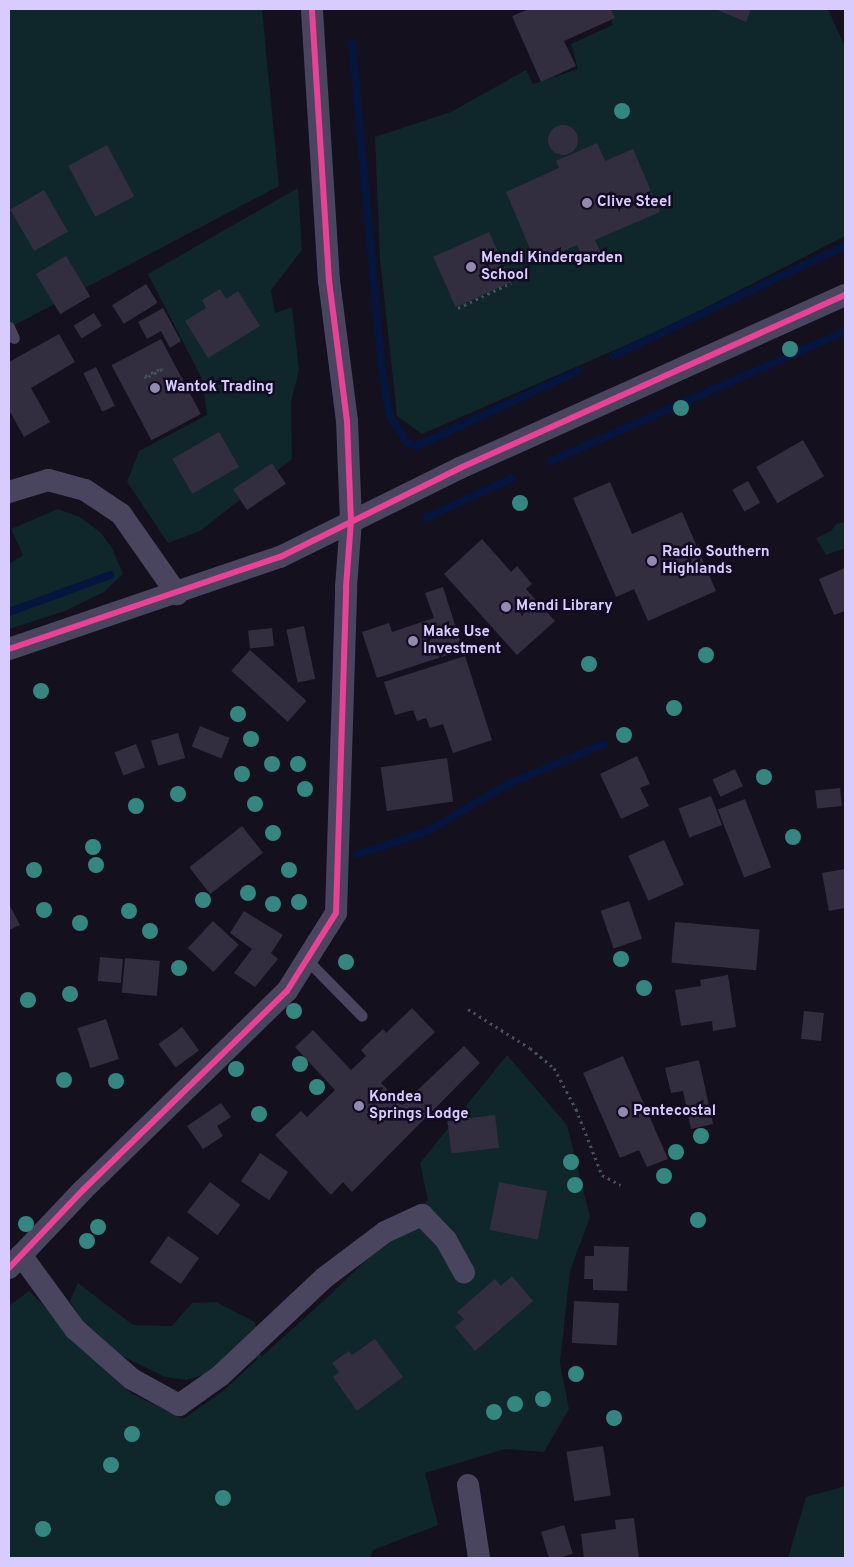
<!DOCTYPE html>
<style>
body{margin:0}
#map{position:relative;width:854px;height:1567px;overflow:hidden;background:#14101d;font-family:Overpass,sans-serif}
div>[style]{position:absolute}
.green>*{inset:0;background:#0f262a}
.stream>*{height:8px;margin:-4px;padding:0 4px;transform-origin:4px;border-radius:4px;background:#06153e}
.building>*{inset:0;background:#322e3f;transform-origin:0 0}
.round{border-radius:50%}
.path>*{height:3px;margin-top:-1.5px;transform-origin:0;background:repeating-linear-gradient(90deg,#434f60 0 2.5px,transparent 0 6.5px)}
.lane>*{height:11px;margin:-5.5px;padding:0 5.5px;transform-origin:5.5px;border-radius:5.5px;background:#49455e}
.street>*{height:22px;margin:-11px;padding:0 11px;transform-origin:11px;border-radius:11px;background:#49455e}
.cycleway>*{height:6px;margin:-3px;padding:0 3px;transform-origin:3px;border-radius:3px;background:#ea4096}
.trees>*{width:16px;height:16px;margin:-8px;border-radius:50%;background:#348781}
.dots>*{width:14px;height:14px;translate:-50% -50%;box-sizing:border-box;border:2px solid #120b22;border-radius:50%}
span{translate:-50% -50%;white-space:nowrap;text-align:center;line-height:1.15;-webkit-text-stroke:5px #120b22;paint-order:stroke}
.poi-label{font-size:15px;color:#d8ccff;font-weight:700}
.left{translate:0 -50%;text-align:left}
.frame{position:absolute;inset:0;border:10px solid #d8ccff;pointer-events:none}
</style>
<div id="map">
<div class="green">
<div style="clip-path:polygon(9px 9px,262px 9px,279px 186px,9px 328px)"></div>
<div style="clip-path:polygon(607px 9px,828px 9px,845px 47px,845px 236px,670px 326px,422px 434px,397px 416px,380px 259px,375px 137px,451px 112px,526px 70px,533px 84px,578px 69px,571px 44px,613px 25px)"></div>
<div style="clip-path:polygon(298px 188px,302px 250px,271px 290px,275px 313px,292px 307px,299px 370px,291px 402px,292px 459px,200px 531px,168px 543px,127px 482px,139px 451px,207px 415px,202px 379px,148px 274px)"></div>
<div style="clip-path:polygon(58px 509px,80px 517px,101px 533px,112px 548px,123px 574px,104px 592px,65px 611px,9px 629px,9px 564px,23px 555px,11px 529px)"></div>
<div style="clip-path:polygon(845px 522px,845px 548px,826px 555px,816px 538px,831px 531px,836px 524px)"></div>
<div style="clip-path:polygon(507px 1055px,567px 1125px,590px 1217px,570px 1271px,560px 1363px,569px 1409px,544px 1452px,505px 1449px,425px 1473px,438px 1525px,373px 1550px,370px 1558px,9px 1558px,9px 1306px,29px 1291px,131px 1393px,183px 1419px,223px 1391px,259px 1358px,186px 1380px,165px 1377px,118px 1354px,83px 1326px,70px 1301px,78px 1283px,133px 1325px,172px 1326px,192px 1303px,216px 1302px,255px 1322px,261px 1357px,330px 1295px,428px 1200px,420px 1163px)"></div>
<div style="clip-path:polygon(845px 1486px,845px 1558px,788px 1558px,806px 1497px)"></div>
</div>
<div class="stream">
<div style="left:352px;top:43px;width:320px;rotate:84.8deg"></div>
<div style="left:381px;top:362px;width:53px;rotate:81.3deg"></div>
<div style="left:389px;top:414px;width:34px;rotate:58deg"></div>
<div style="left:407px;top:443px;width:10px;rotate:17deg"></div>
<div style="left:417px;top:446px;width:178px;rotate:-25deg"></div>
<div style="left:613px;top:356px;width:257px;rotate:-25.4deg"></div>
<div style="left:551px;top:461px;width:319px;rotate:-23.8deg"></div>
<div style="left:426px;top:518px;width:95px;rotate:-24.9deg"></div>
<div style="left:9px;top:612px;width:108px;rotate:-20.1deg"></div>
<div style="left:357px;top:855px;width:75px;rotate:-18.7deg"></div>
<div style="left:428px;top:831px;width:93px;rotate:-30.4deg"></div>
<div style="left:508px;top:784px;width:104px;rotate:-22.6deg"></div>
</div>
<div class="building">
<div style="clip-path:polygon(529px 9px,611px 9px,615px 18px,564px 41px,576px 66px,541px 82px,512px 16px)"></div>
<div style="clip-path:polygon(715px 9px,751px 9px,746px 22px)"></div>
<div class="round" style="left:548px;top:125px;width:30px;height:30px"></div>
<div style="clip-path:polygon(597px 143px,605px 161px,633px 149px,660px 212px,595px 240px,601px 253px,583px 260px,577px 245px,536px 263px,506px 192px,559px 168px,556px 161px)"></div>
<div style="left:107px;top:145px;width:58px;height:44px;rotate:62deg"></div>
<div style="left:44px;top:190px;width:48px;height:39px;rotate:60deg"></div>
<div style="left:489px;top:232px;width:55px;height:61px;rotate:66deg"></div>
<div style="left:66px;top:256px;width:47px;height:35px;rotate:59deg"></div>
<div style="left:146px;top:284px;width:22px;height:40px;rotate:58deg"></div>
<div style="clip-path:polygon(220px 289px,226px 299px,238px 291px,260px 326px,208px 358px,185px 321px,206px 308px,202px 300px)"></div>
<div style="clip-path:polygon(163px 308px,181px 341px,170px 348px,161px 331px,147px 339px,138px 322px)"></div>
<div style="left:94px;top:313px;width:15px;height:24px;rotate:58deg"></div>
<div style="clip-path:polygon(59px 334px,75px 362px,31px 388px,50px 422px,24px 437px,9px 410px,9px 362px)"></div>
<div style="left:161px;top:339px;width:85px;height:56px;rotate:62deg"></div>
<div style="left:96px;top:367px;width:43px;height:14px;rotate:64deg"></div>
<div style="left:219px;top:432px;width:40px;height:54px;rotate:60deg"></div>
<div style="left:803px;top:440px;width:42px;height:54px;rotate:60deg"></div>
<div style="left:272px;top:463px;width:25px;height:47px;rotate:56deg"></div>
<div style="left:748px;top:481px;width:25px;height:18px;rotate:61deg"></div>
<div style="clip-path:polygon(610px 482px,632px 534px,682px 512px,716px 591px,648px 621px,634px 589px,616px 597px,573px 498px)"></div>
<div style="clip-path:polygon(482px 539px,511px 572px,517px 566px,532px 584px,526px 589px,555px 621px,517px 655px,444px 574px)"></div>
<div style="clip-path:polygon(845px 568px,845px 611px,834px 615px,819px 579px)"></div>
<div style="clip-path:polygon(443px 587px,463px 650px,377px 678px,362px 632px,389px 623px,392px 632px,434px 618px,425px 593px)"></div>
<div style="left:304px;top:626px;width:54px;height:18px;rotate:78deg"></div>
<div style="left:272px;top:628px;width:18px;height:24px;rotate:84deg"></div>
<div style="left:250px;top:650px;width:76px;height:28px;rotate:42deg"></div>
<div style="clip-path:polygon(465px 656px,492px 740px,453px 753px,443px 724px,430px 728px,426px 718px,417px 721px,413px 710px,395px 715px,384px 682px)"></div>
<div style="left:200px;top:726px;width:32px;height:22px;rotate:22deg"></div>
<div style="left:178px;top:733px;width:26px;height:28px;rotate:74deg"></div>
<div style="left:136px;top:744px;width:25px;height:23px;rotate:69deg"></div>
<div style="clip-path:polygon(637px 756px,650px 784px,640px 788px,649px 806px,621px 819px,600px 774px)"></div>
<div style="left:447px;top:758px;width:44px;height:67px;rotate:82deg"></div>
<div style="left:735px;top:769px;width:19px;height:25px;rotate:65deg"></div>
<div style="left:840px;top:788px;width:18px;height:25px;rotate:84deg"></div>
<div style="left:711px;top:796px;width:31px;height:35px;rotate:69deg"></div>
<div style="left:745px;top:799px;width:73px;height:29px;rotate:69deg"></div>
<div style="left:242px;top:826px;width:34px;height:67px;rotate:52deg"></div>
<div style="left:664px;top:840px;width:49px;height:39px;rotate:66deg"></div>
<div style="clip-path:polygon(845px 869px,845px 908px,829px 911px,822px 873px)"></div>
<div style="left:629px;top:901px;width:40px;height:30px;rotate:71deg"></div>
<div style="clip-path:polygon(9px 904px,20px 925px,9px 930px)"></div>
<div style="clip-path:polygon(244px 911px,283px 935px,271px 953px,278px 959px,255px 987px,234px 973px,252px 949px,230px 933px)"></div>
<div style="left:213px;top:921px;width:35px;height:37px;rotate:43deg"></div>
<div style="left:675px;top:922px;width:85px;height:41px;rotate:5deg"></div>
<div style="left:100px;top:957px;width:23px;height:24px;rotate:5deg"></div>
<div style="left:125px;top:958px;width:35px;height:35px;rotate:5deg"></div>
<div style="clip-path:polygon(728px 975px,736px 1027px,713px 1031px,712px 1021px,681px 1026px,675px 990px,701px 986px,700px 980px)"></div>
<div style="clip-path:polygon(412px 1008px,435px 1032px,381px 1083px,402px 1105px,464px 1046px,480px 1063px,352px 1192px,343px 1182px,331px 1195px,275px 1135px,301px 1111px,307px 1117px,335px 1090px,295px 1047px,313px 1030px,351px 1070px,366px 1056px,361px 1050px,383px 1029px,386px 1033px)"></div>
<div style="left:804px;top:1011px;width:20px;height:28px;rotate:6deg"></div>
<div style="left:106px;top:1019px;width:42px;height:30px;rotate:72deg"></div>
<div style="left:182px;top:1027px;width:29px;height:29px;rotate:54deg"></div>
<div style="clip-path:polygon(623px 1056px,668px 1159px,647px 1167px,639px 1150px,620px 1158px,583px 1073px)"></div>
<div style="clip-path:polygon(699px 1060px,713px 1124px,691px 1129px,683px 1091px,671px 1093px,665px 1068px)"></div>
<div style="clip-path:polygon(221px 1103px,231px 1117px,217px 1126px,223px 1136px,203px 1149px,187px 1126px)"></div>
<div style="left:495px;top:1115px;width:33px;height:48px;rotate:83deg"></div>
<div style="left:260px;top:1153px;width:34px;height:34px;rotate:34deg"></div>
<div style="left:210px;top:1182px;width:38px;height:38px;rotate:37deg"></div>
<div style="left:499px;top:1182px;width:49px;height:49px;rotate:11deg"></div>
<div style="left:168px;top:1236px;width:38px;height:32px;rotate:35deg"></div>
<div style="clip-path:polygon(594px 1246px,629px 1247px,627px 1291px,593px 1290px,593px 1279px,584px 1279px,585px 1256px,594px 1256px)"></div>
<div style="clip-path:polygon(512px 1276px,533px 1301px,475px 1351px,455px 1327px,464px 1319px,457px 1312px,495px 1279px,501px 1286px)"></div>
<div style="left:574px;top:1301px;width:45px;height:42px;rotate:3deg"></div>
<div style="clip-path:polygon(375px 1339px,403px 1377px,357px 1411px,333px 1377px,339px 1372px,332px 1363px,349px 1351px,352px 1355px)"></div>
<div style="left:603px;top:1446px;width:50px;height:37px;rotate:81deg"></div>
<div style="clip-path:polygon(634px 1518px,639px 1558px,584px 1558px,581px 1534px,616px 1529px,615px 1520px)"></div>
<div style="left:564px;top:1525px;width:30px;height:24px;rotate:73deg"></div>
</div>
<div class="path">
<div style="left:458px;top:308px;width:59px;rotate:-25.3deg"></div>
<div style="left:162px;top:368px;width:1px;rotate:90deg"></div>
<div style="left:162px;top:369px;width:18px;rotate:151deg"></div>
<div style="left:146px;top:378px;width:2px;rotate:-117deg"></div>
<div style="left:145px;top:376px;width:19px;rotate:-25deg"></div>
<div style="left:468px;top:1009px;width:73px;rotate:32.2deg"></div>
<div style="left:530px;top:1048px;width:31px;rotate:40deg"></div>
<div style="left:554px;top:1068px;width:47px;rotate:61.8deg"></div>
<div style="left:576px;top:1109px;width:71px;rotate:68.5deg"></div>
<div style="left:602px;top:1175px;width:21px;rotate:28deg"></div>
</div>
<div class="lane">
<div style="left:9px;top:327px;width:12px;rotate:66deg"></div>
<div style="left:307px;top:960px;width:78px;rotate:45.5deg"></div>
</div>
<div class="street">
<div style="left:9px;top:492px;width:41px;rotate:-17.1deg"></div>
<div style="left:48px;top:480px;width:38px;rotate:15deg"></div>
<div style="left:85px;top:490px;width:43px;rotate:33.7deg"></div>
<div style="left:121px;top:514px;width:98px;rotate:55deg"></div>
<div style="left:9px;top:649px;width:286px;rotate:-18.8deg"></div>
<div style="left:280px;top:557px;width:201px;rotate:-26.3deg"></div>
<div style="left:460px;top:468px;width:422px;rotate:-24.2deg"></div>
<div style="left:21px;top:1255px;width:92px;rotate:53.9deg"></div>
<div style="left:75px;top:1329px;width:76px;rotate:41.3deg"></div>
<div style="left:132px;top:1379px;width:54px;rotate:29deg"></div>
<div style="left:179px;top:1405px;width:50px;rotate:-35.3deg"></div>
<div style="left:220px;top:1376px;width:143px;rotate:-43.3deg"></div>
<div style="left:324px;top:1278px;width:76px;rotate:-37deg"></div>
<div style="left:385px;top:1232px;width:41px;rotate:-24.7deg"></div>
<div style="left:422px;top:1215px;width:35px;rotate:46deg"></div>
<div style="left:446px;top:1240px;width:37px;rotate:61deg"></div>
<div style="left:9px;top:1268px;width:108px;rotate:-46.5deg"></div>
<div style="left:83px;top:1190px;width:285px;rotate:-44.3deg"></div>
<div style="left:287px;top:991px;width:92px;rotate:-57.9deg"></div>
<div style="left:336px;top:913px;width:326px;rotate:-88.2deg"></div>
<div style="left:346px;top:587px;width:66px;rotate:-85.7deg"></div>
<div style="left:351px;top:521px;width:100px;rotate:-92.3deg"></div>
<div style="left:347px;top:421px;width:141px;rotate:-97.3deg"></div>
<div style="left:329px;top:281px;width:273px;rotate:-93.6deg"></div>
<div style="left:468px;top:1485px;width:74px;rotate:81.4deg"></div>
</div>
<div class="cycleway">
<div style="left:9px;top:649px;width:286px;rotate:-18.8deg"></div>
<div style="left:280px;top:557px;width:201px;rotate:-26.3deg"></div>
<div style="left:460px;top:468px;width:422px;rotate:-24.2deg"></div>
<div style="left:9px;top:1268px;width:108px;rotate:-46.5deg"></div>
<div style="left:83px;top:1190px;width:285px;rotate:-44.3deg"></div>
<div style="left:287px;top:991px;width:92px;rotate:-57.9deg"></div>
<div style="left:336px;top:913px;width:326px;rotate:-88.2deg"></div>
<div style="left:346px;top:587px;width:66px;rotate:-85.7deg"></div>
<div style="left:351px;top:521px;width:100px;rotate:-92.3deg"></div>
<div style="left:347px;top:421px;width:141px;rotate:-97.3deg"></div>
<div style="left:329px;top:281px;width:273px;rotate:-93.6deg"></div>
</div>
<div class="trees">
<div style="left:622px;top:111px"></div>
<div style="left:790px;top:349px"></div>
<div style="left:681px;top:408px"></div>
<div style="left:520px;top:503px"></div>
<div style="left:706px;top:655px"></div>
<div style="left:589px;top:664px"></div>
<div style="left:41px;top:691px"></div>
<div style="left:674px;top:708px"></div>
<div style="left:238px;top:714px"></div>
<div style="left:624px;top:735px"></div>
<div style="left:251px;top:739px"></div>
<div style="left:272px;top:764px"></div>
<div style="left:298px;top:764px"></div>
<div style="left:242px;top:774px"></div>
<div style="left:764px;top:777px"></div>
<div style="left:305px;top:789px"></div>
<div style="left:178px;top:794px"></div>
<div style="left:255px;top:804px"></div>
<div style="left:136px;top:806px"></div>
<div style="left:273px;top:833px"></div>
<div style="left:793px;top:837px"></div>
<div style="left:93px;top:847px"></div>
<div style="left:96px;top:865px"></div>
<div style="left:34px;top:870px"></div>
<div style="left:289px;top:870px"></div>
<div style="left:248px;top:893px"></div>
<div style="left:203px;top:900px"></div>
<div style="left:299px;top:902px"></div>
<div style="left:273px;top:904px"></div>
<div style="left:44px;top:910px"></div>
<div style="left:129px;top:911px"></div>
<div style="left:80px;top:923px"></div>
<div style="left:150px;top:931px"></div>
<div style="left:621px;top:959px"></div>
<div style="left:346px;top:962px"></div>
<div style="left:179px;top:968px"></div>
<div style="left:644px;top:988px"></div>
<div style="left:70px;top:994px"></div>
<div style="left:28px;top:1000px"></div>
<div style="left:294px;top:1011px"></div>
<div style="left:300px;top:1064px"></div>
<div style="left:236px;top:1069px"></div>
<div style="left:64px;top:1080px"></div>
<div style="left:116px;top:1081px"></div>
<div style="left:317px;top:1087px"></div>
<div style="left:259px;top:1114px"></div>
<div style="left:701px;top:1136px"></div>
<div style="left:676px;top:1152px"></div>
<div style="left:571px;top:1162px"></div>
<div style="left:664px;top:1176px"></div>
<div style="left:575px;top:1185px"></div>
<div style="left:698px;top:1220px"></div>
<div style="left:26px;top:1224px"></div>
<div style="left:98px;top:1227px"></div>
<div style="left:87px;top:1241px"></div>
<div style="left:576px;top:1374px"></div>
<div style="left:543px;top:1399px"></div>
<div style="left:515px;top:1404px"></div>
<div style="left:494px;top:1412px"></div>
<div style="left:614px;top:1418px"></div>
<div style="left:132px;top:1434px"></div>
<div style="left:111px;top:1465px"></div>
<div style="left:223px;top:1498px"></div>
<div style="left:43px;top:1529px"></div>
</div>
<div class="dots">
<div style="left:587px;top:203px;background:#938ab0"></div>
<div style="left:471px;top:267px;background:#938ab0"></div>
<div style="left:155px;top:388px;background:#938ab0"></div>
<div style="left:652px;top:561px;background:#938ab0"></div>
<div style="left:506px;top:607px;background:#938ab0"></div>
<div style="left:413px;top:641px;background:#938ab0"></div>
<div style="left:359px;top:1106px;background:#938ab0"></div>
<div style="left:623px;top:1112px;background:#938ab0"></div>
</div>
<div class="poi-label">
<span class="left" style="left:597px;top:203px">Clive Steel</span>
<span class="left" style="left:481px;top:267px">Mendi Kindergarden<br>School</span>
<span class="left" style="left:165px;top:388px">Wantok Trading</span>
<span class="left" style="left:662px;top:561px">Radio Southern<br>Highlands</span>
<span class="left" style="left:516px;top:607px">Mendi Library</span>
<span class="left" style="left:423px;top:641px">Make Use<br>Investment</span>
<span class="left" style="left:369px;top:1106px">Kondea<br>Springs Lodge</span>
<span class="left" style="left:633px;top:1112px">Pentecostal</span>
</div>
<div class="frame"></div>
</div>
